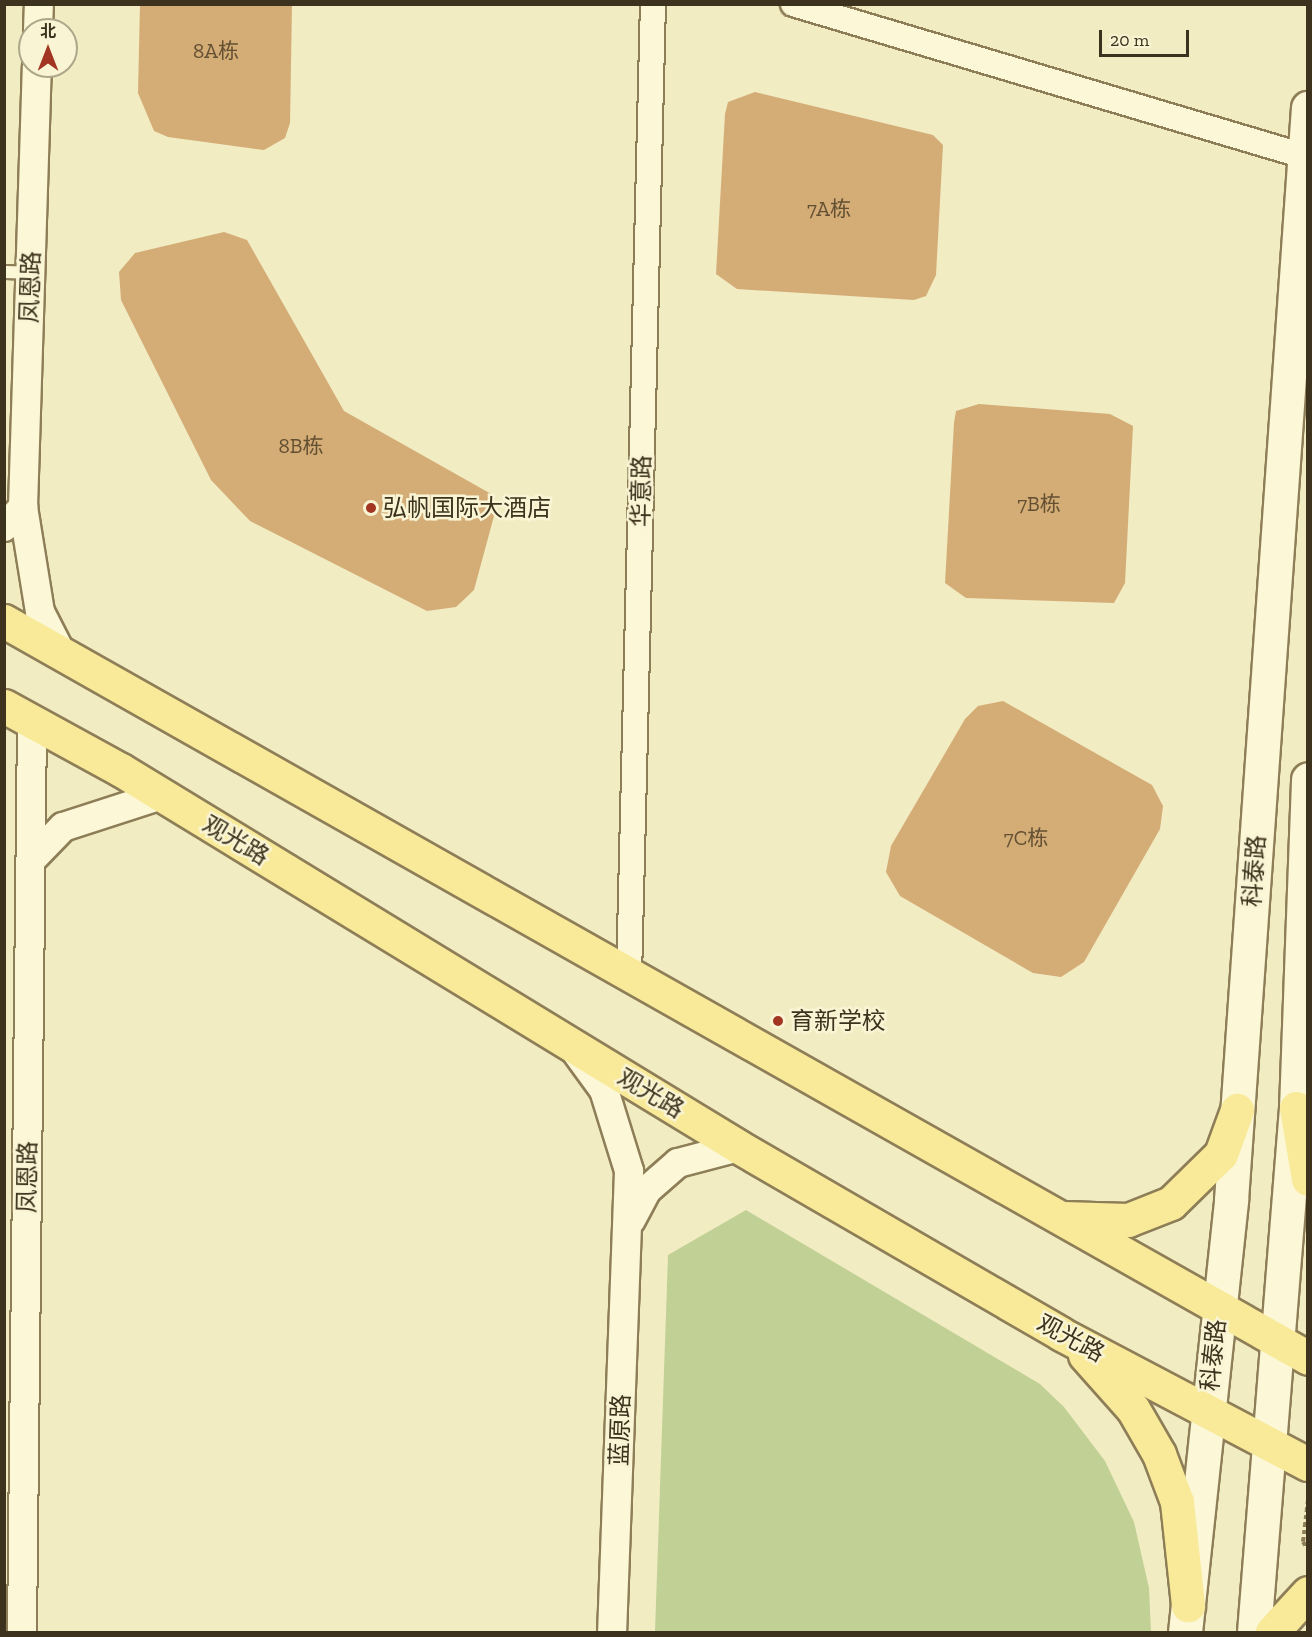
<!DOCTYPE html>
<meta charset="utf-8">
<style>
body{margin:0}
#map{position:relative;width:1312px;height:1637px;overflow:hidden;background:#f2ecc3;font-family:"Zilla Slab","Noto Sans SC",serif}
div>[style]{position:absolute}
.green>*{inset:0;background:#c1d196}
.building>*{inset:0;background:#d4ac76}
.path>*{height:4px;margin-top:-2px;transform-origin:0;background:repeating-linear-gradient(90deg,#8e7e58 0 4.5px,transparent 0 7.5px)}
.roads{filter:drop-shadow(2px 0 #8e7e58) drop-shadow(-2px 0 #8e7e58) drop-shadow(0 2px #8e7e58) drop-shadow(0 -2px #8e7e58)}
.service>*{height:12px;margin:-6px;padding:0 6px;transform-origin:6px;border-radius:6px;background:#fcf7d7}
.minor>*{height:24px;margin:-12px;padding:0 12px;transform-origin:12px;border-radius:12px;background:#fcf7d7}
.tertiary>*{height:28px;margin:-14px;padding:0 14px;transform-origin:14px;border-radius:14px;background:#fcf7d7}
.secondary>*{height:33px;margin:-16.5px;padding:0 16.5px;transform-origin:16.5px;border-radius:16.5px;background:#fcf7d7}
.primary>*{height:33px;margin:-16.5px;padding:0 16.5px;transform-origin:16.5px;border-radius:16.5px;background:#f8ea98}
.dots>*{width:16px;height:16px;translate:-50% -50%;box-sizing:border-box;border:3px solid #f9f4d4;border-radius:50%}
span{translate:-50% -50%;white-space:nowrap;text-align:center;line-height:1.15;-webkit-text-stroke:5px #f9f4d4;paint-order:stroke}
.number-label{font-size:21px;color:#635033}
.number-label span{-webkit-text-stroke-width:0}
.street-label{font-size:24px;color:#3d321d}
.poi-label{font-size:24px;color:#3d321d}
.left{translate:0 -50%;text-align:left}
.frame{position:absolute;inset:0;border:6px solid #3d321d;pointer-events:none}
.north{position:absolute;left:18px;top:18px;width:60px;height:60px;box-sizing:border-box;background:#f9f4d4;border:2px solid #aea68b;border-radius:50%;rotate:0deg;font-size:16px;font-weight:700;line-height:24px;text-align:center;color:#3d321d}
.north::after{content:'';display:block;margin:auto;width:21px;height:27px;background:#a33622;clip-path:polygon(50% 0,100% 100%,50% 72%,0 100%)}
.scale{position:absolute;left:1099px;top:30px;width:90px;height:27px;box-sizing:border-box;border:3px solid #3d321d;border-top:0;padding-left:8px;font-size:18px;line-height:21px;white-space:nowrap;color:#3d321d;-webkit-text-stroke:4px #f9f4d4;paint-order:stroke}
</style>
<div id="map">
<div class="green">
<div style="clip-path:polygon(746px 1210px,1040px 1384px,1064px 1407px,1105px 1461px,1134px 1522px,1149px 1588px,1151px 1632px,655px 1632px,668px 1255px)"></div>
</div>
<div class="building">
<div style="clip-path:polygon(140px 4px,292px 4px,290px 123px,285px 138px,264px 150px,168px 137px,154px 131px,138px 93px)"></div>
<div style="clip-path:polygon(755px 92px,933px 135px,943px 145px,936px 275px,926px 296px,914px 300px,737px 289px,716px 274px,725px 114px,728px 102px)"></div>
<div style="clip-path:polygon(224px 232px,247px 240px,344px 411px,493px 495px,494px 516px,474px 590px,456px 607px,427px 611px,250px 521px,211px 480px,121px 300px,119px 272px,135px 253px)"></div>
<div style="clip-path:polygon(979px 404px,1110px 414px,1133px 426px,1125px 583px,1114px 603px,966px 598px,945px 583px,954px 423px,956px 411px)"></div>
<div style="clip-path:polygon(1003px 701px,1152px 785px,1163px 806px,1160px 829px,1084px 962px,1061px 977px,1033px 973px,900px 896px,886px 872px,891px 846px,965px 719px,978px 706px)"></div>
</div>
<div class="path">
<div style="left:1308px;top:1500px;width:42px;rotate:96.8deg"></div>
<div style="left:1303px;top:1542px;width:9px;rotate:54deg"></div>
</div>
<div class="roads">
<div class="service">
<div style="left:4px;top:272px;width:26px;rotate:2deg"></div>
</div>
<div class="minor">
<div style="left:793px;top:4px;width:533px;rotate:16.57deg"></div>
<div style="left:629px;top:977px;width:973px;rotate:-88.59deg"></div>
</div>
<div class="tertiary">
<div style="left:38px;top:30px;width:26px;rotate:-88deg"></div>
<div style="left:23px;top:507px;width:441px;rotate:-88.2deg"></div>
<div style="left:4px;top:527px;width:28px;rotate:-46deg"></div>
<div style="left:23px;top:507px;width:106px;rotate:80.8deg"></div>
<div style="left:40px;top:612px;width:46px;rotate:62.9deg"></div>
<div style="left:31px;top:860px;width:46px;rotate:-45.9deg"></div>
<div style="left:63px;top:827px;width:104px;rotate:-17.9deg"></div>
<div style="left:574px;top:1049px;width:51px;rotate:53.8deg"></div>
<div style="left:604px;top:1090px;width:85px;rotate:72.8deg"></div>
<div style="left:629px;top:1171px;width:461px;rotate:92.1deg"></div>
<div style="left:631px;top:1220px;width:34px;rotate:-62deg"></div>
<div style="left:647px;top:1190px;width:41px;rotate:-41.1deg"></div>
<div style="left:678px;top:1163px;width:63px;rotate:-14.7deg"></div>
<div style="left:22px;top:1632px;width:911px;rotate:-89.37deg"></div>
</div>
<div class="secondary">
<div style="left:1185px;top:1632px;width:434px;rotate:-83.9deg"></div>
<div style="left:1231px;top:1200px;width:1095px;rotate:-85.97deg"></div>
<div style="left:1254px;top:1632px;width:526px;rotate:-85.42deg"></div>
<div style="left:1296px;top:1108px;width:329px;rotate:-87.9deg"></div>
</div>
<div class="primary">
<div style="left:4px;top:621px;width:1498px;rotate:29.47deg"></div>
<div style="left:4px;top:706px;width:133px;rotate:28.7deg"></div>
<div style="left:121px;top:770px;width:724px;rotate:31.38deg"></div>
<div style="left:739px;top:1147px;width:372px;rotate:30.1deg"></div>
<div style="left:1061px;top:1334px;width:279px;rotate:27.8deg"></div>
<div style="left:1296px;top:1108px;width:72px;rotate:80.4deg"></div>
<div style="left:1063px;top:1218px;width:65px;rotate:1.8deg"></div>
<div style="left:1128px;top:1220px;width:46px;rotate:-21.6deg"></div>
<div style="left:1171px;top:1203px;width:70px;rotate:-44.4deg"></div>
<div style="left:1221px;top:1154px;width:47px;rotate:-70deg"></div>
<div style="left:1085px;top:1355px;width:72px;rotate:48.4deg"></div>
<div style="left:1133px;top:1409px;width:52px;rotate:60deg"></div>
<div style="left:1159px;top:1454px;width:51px;rotate:69.4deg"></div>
<div style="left:1177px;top:1502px;width:104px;rotate:83.9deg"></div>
<div style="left:1272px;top:1632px;width:53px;rotate:-47.3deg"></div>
</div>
</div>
<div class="dots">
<div style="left:371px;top:508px;background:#a33622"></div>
<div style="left:778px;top:1021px;background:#a33622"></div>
</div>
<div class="number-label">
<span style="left:216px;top:51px">8A栋</span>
<span style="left:829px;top:209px">7A栋</span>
<span style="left:301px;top:446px">8B栋</span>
<span style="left:1039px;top:504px">7B栋</span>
<span style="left:1026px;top:838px">7C栋</span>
</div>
<div class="street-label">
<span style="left:30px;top:287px;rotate:-88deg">凤恩路</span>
<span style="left:641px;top:491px;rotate:-89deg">华意路</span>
<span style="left:236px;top:840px;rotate:31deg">观光路</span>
<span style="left:1254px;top:871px;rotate:-86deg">科泰路</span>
<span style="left:651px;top:1093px;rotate:31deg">观光路</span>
<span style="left:27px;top:1177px;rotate:-89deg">凤恩路</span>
<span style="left:1071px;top:1338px;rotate:28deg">观光路</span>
<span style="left:1213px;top:1355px;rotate:-84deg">科泰路</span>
<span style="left:620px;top:1430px;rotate:-88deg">蓝原路</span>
</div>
<div class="poi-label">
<span class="left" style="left:383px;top:508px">弘帆国际大酒店</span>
<span class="left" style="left:790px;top:1021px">育新学校</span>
</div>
<div class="frame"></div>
<div class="north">北</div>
<div class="scale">20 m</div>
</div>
